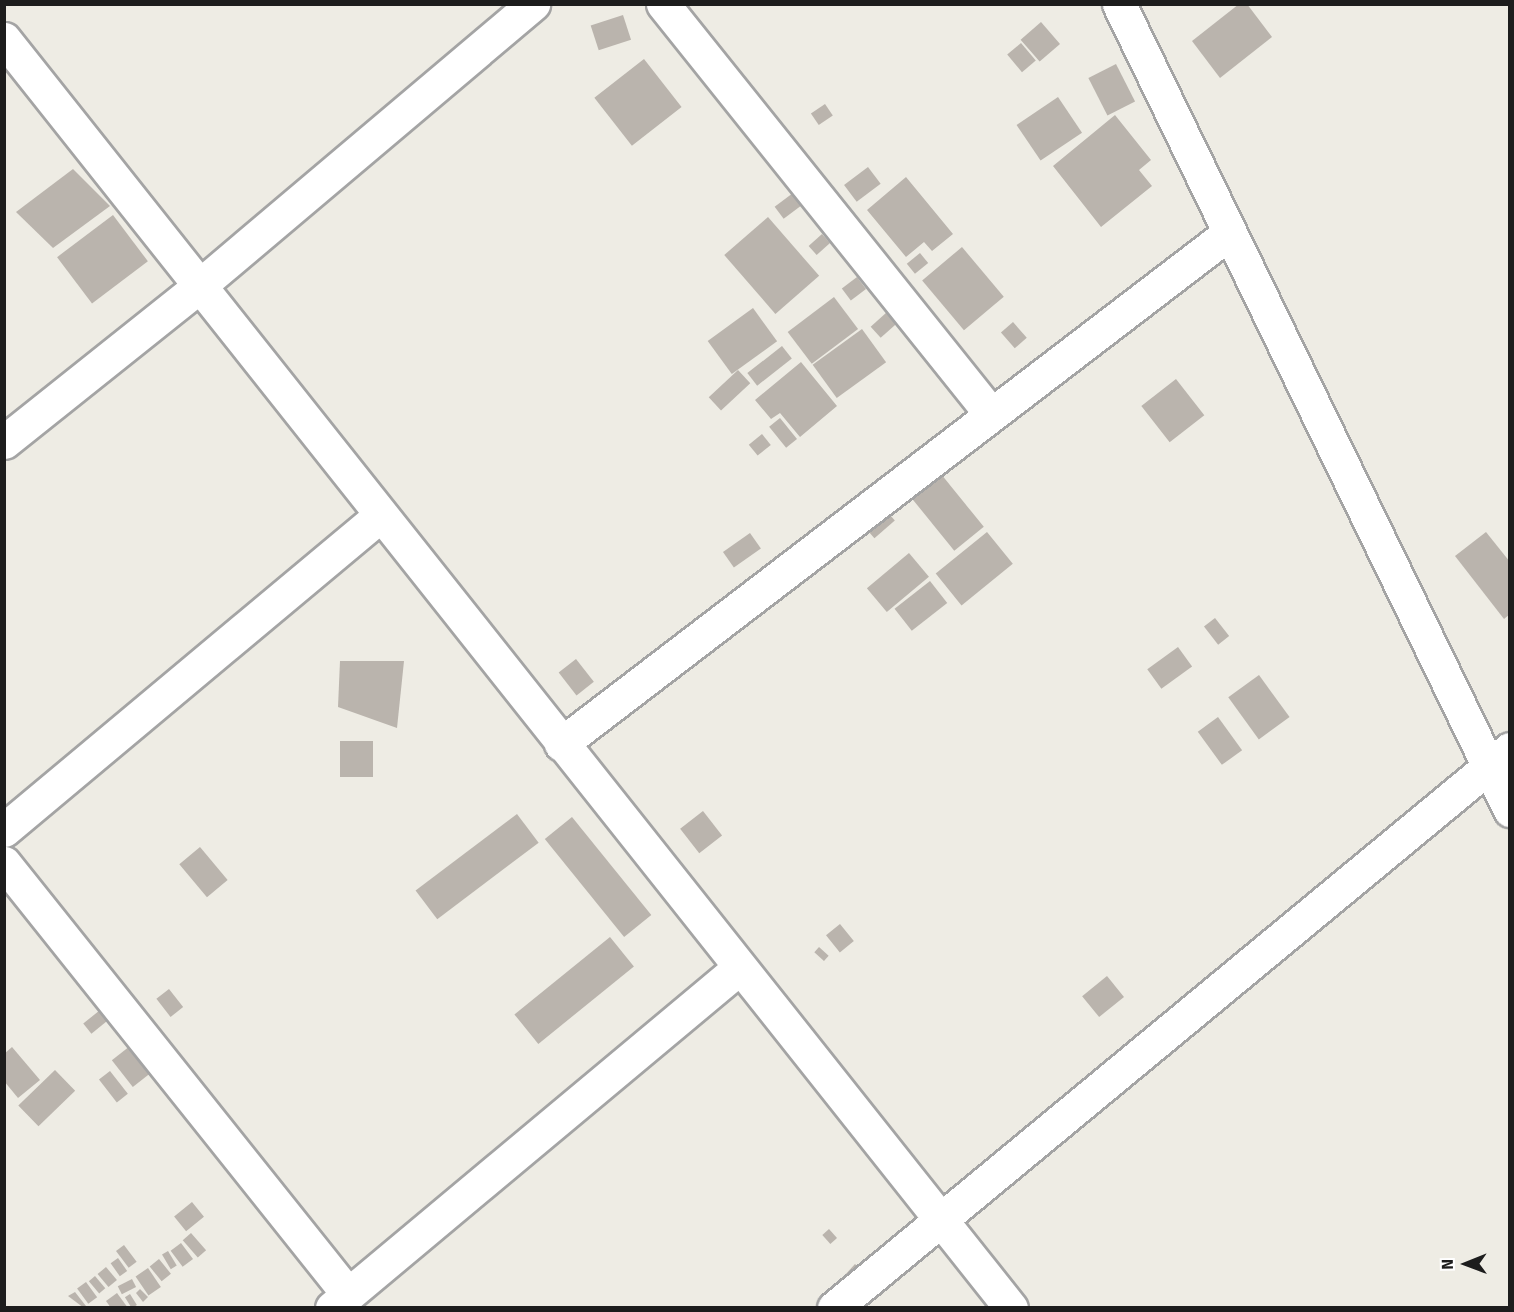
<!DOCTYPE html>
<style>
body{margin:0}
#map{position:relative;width:1514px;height:1312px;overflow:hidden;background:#eeece4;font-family:"Fira Sans",sans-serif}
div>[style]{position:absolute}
.building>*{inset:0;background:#bab4ad;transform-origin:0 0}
.roads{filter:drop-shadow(2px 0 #a4a4a4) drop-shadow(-2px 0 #a4a4a4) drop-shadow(0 2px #a4a4a4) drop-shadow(0 -2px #a4a4a4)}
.minor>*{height:33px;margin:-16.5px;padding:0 16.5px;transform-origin:16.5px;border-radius:16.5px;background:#fff}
span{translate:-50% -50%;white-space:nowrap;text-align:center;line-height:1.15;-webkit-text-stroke:4.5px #fff;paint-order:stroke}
.frame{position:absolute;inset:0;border:6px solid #1d1d1d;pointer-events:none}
.north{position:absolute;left:1436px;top:1234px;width:60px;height:60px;-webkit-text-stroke:4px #fff;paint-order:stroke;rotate:269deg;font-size:16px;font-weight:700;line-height:24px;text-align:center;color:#1d1d1d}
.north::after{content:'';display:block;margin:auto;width:21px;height:27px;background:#1d1d1d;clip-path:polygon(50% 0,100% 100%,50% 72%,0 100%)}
</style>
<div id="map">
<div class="building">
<div style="clip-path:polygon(1239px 4px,1247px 4px,1272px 37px,1220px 78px,1192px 41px)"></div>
<div style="left:623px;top:15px;width:26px;height:34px;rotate:72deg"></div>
<div style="left:1041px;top:22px;width:29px;height:27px;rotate:49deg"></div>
<div style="left:1021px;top:43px;width:23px;height:18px;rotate:50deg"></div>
<div style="left:644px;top:59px;width:61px;height:63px;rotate:52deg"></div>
<div style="left:1116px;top:64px;width:42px;height:31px;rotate:63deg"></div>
<div style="left:1058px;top:97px;width:43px;height:50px;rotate:56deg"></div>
<div style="left:825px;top:104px;width:14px;height:17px;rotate:56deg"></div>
<div style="clip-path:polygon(1115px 115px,1151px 160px,1139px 170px,1152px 186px,1101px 227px,1053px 166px)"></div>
<div style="left:868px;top:167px;width:21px;height:30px;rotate:53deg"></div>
<div style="clip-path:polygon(73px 169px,110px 206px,53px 248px,16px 212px)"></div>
<div style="clip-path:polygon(906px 177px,953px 234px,932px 251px,924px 242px,906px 257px,867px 210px)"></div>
<div style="left:793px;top:193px;width:15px;height:23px;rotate:53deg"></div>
<div style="left:113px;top:215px;width:58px;height:70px;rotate:53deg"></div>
<div style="left:768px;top:217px;width:78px;height:58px;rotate:49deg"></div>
<div style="left:822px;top:234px;width:12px;height:18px;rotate:48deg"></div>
<div style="left:962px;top:247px;width:65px;height:52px;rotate:50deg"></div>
<div style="left:920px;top:253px;width:13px;height:17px;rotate:51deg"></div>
<div style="left:857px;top:277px;width:15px;height:19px;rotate:53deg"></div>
<div style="left:834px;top:297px;width:40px;height:58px;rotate:53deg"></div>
<div style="left:753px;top:308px;width:41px;height:56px;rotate:54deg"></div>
<div style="left:887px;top:312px;width:15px;height:22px;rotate:48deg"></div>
<div style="left:1013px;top:322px;width:21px;height:16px;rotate:49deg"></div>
<div style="left:862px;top:329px;width:41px;height:61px;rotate:54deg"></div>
<div style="left:782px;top:346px;width:16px;height:44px;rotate:52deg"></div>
<div style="clip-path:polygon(801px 362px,837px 406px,800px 437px,780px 413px,771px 419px,755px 400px)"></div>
<div style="left:738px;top:370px;width:18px;height:40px;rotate:47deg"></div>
<div style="left:1176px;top:379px;width:46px;height:44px;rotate:52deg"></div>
<div style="left:780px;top:418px;width:27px;height:14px;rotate:51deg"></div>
<div style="left:762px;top:434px;width:14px;height:17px;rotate:51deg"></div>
<div style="left:941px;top:474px;width:68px;height:38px;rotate:51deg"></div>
<div style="left:883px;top:507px;width:18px;height:27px;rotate:49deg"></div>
<div style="left:987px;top:532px;width:41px;height:66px;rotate:51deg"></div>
<div style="clip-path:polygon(1486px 532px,1510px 562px,1510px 614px,1504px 619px,1455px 556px)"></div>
<div style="left:750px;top:533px;width:19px;height:33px;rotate:55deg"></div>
<div style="left:909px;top:553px;width:31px;height:55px;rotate:50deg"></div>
<div style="left:930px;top:581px;width:28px;height:45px;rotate:52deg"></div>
<div style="left:1215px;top:618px;width:23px;height:14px;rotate:52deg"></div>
<div style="left:1178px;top:647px;width:24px;height:38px;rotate:54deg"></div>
<div style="left:576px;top:659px;width:29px;height:22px;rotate:52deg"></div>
<div style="clip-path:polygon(340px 661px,404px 661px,397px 728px,338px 707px)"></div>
<div style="left:1259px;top:675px;width:52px;height:38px;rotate:54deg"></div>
<div style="left:1218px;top:717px;width:41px;height:25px;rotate:54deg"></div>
<div style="left:340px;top:741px;width:33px;height:36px"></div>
<div style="left:703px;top:811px;width:31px;height:29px;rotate:52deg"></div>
<div style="left:517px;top:814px;width:36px;height:127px;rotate:53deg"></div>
<div style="left:572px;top:817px;width:126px;height:35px;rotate:51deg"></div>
<div style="left:200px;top:847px;width:43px;height:27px;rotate:50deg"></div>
<div style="left:840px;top:924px;width:22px;height:18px;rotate:51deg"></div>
<div style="left:610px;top:937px;width:38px;height:123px;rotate:51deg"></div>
<div style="left:819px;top:947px;width:13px;height:7px;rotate:42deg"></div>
<div style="left:1107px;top:976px;width:27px;height:32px;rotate:51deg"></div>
<div style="left:169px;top:989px;width:23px;height:16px;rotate:52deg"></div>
<div style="left:105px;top:1006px;width:13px;height:28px;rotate:51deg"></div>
<div style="left:130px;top:1046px;width:34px;height:23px;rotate:52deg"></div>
<div style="clip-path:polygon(12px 1047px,40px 1080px,18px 1098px,4px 1081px,4px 1054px)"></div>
<div style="left:55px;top:1070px;width:29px;height:51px;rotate:46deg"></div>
<div style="left:110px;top:1071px;width:29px;height:14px;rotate:52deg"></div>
<div style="left:192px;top:1202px;width:19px;height:23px;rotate:51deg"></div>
<div style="left:829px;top:1229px;width:12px;height:9px;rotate:48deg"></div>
<div style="left:191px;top:1233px;width:23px;height:11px;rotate:49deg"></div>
<div style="left:181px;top:1243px;width:20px;height:13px;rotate:53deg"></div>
<div style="left:124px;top:1245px;width:21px;height:10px;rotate:53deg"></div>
<div style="left:168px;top:1251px;width:17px;height:7px;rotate:59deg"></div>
<div style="left:118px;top:1258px;width:16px;height:9px;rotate:55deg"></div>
<div style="left:159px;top:1259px;width:19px;height:12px;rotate:51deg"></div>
<div style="clip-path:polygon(855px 1264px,862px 1271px,833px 1288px)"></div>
<div style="left:106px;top:1267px;width:17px;height:11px;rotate:50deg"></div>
<div style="left:148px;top:1268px;width:23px;height:15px;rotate:56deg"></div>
<div style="left:95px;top:1276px;width:16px;height:8px;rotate:50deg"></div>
<div style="left:132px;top:1279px;width:9px;height:16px;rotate:63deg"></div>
<div style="left:86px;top:1282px;width:19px;height:11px;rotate:54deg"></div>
<div style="clip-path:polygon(140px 1289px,148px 1297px,143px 1302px,136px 1293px)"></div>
<div style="clip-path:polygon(75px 1292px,86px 1306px,84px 1308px,68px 1296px)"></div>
<div style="clip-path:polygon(117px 1293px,128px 1308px,111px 1308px,106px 1301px)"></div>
<div style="left:130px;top:1294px;width:13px;height:6px;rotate:58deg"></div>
</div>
<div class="roads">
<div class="minor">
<div style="left:663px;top:4px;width:525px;rotate:51.34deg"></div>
<div style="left:1119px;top:4px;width:896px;rotate:64.12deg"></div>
<div style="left:4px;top:39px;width:1620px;rotate:51.57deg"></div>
<div style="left:4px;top:442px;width:248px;rotate:-38.6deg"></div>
<div style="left:198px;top:287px;width:439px;rotate:-40.2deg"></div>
<div style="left:561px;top:744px;width:841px;rotate:-37.41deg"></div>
<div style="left:4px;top:830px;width:491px;rotate:-39.9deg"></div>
<div style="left:4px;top:863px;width:551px;rotate:51.41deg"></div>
<div style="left:332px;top:1308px;width:530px;rotate:-39.87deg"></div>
<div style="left:834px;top:1308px;width:877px;rotate:-39.59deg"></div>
</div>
</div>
<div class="frame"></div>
<div class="north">N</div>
</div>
